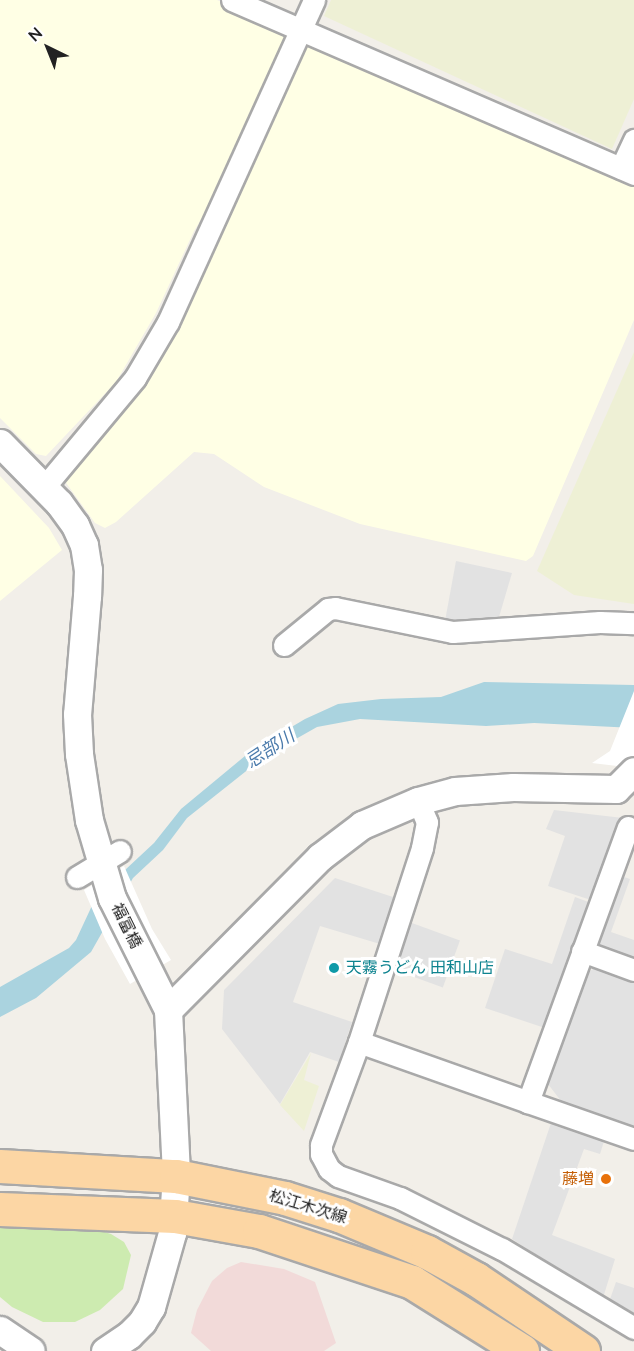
<!DOCTYPE html>
<meta charset="utf-8">
<style>
body{margin:0}
#map{position:relative;width:634px;height:1351px;overflow:hidden;background:#f2efe9;font-family:"Nunito Sans","Noto Sans JP",sans-serif}
div>[style]{position:absolute}
.commercial>*{inset:0;background:#f2dad9}
.education>*{inset:0;background:#ffffe5}
.farmland>*{inset:0;background:#eef0d5}
.grass>*{inset:0;background:#cdebb0}
.parking>*{inset:0;background:#e2e2e2;transform-origin:0 0}
.water>*{inset:0;background:#aad3df}
.pier>*{inset:0;background:#fff}
.roads{filter:drop-shadow(2px 0 #a9a9a9) drop-shadow(-2px 0 #a9a9a9) drop-shadow(0 2px #a9a9a9) drop-shadow(0 -2px #a9a9a9)}
.minor>*{height:21px;margin:-10.5px;padding:0 10.5px;transform-origin:10.5px;border-radius:10.5px;background:#fff}
.tertiary>*{height:27px;margin:-13.5px;padding:0 13.5px;transform-origin:13.5px;border-radius:13.5px;background:#fff}
.primary>*{height:33px;margin:-16.5px;padding:0 16.5px;transform-origin:16.5px;border-radius:16.5px;background:#fcd6a4}
.dots>*{width:16px;height:16px;translate:-50% -50%;box-sizing:border-box;border:3px solid #fff;border-radius:50%}
span{translate:-50% -50%;white-space:nowrap;text-align:center;line-height:1.15;-webkit-text-stroke:6px #fff;paint-order:stroke}
.street-label{font-size:16px;color:#222}
.culture-label{font-size:16px;color:#0d838f}
.left{translate:0 -50%;text-align:left}
.food-label{font-size:16px;color:#c56008}
.right{translate:-100% -50%;text-align:right}
.water-label{font-size:18px;color:#4a7aab;font-style:italic}
.north{position:absolute;left:18px;top:18px;width:60px;height:60px;-webkit-text-stroke:4px #fff;paint-order:stroke;rotate:317deg;font-size:16px;font-weight:700;line-height:24px;text-align:center;color:#222}
.north::after{content:'';display:block;margin:auto;width:21px;height:27px;background:#222;clip-path:polygon(50% 0,100% 100%,50% 72%,0 100%)}
</style>
<div id="map">
<div class="commercial">
<div style="clip-path:polygon(241px 1262px,284px 1269px,315px 1282px,336px 1343px,324px 1351px,211px 1351px,191px 1333px,197px 1310px,212px 1281px,227px 1268px)"></div>
</div>
<div class="education">
<div style="clip-path:polygon(0 0,217px 0,281px 27px,285px 37px,212px 202px,194px 231px,156px 313px,116px 382px,46px 456px,36px 454px,0 418px)"></div>
<div style="clip-path:polygon(301px 41px,634px 185px,634px 320px,533px 556px,526px 561px,360px 524px,264px 487px,214px 454px,194px 452px,116px 522px,105px 528px,95px 523px,64px 480px,91px 438px,139px 385px,171px 342px)"></div>
<div style="clip-path:polygon(0 476px,49px 528px,62px 550px,0 601px)"></div>
</div>
<div class="farmland">
<div style="clip-path:polygon(331px 0,634px 0,634px 99px,612px 149px,324px 16px)"></div>
<div style="clip-path:polygon(634px 352px,634px 604px,574px 595px,537px 571px)"></div>
<div style="clip-path:polygon(311px 1053px,304px 1080px,319px 1086px,304px 1131px,280px 1105px)"></div>
</div>
<div class="grass">
<div style="clip-path:polygon(0 1225px,82px 1225px,111px 1234px,124px 1242px,131px 1255px,123px 1289px,100px 1310px,75px 1322px,43px 1322px,12px 1307px,0 1297px)"></div>
</div>
<div class="parking">
<div style="clip-path:polygon(456px 561px,512px 573px,499px 617px,457px 623px,445px 621px)"></div>
<div style="clip-path:polygon(554px 810px,623px 818px,591px 900px,548px 886px,565px 836px,546px 829px)"></div>
<div style="clip-path:polygon(615px 874px,630px 879px,611px 932px,634px 940px,634px 958px,590px 942px)"></div>
<div style="clip-path:polygon(335px 878px,396px 898px,380px 944px,320px 926px,293px 1002px,352px 1022px,339px 1062px,310px 1052px,280px 1104px,222px 1029px,224px 990px)"></div>
<div style="clip-path:polygon(575px 897px,591px 903px,548px 1029px,485px 1008px,505px 949px,552px 964px)"></div>
<div style="left:412px;top:923px;width:51px;height:50px;rotate:20deg"></div>
<div style="clip-path:polygon(597px 966px,634px 979px,634px 1126px,561px 1101px,548px 1084px,586px 974px)"></div>
<div style="clip-path:polygon(552px 1120px,605px 1138px,600px 1154px,584px 1149px,552px 1235px,615px 1259px,603px 1298px,512px 1239px)"></div>
<div style="clip-path:polygon(616px 1282px,634px 1288px,634px 1318px,609px 1302px)"></div>
</div>
<div class="water">
<div style="clip-path:polygon(484px 682px,634px 685px,634px 728px,534px 723px,486px 726px,360px 719px,317px 727px,264px 757px,187px 818px,163px 850px,133px 878px,91px 952px,36px 998px,0 1017px,0 987px,69px 948px,76px 940px,96px 897px,154px 843px,181px 809px,251px 751px,305px 719px,338px 704px,381px 699px,441px 697px)"></div>
</div>
<div class="pier">
<div style="clip-path:polygon(634px 691px,634px 768px,592px 763px,610px 751px)"></div>
<div style="clip-path:polygon(124px 866px,152px 929px,171px 960px,130px 984px,105px 939px,84px 890px)"></div>
</div>
<div class="roads">
<div class="minor">
<div style="left:232px;top:0;width:438px;rotate:23.4deg"></div>
<div style="left:621px;top:168px;width:31px;rotate:-65deg"></div>
<div style="left:45px;top:486px;width:141px;rotate:-50.2deg"></div>
<div style="left:135px;top:378px;width:65px;rotate:-59.5deg"></div>
<div style="left:168px;top:322px;width:354px;rotate:-65.6deg"></div>
<div style="left:284px;top:645px;width:57px;rotate:-39.3deg"></div>
<div style="left:328px;top:609px;width:7px;rotate:-8deg"></div>
<div style="left:335px;top:608px;width:120px;rotate:11.5deg"></div>
<div style="left:453px;top:632px;width:147px;rotate:-3.9deg"></div>
<div style="left:600px;top:622px;width:34px;rotate:2deg"></div>
<div style="left:418px;top:801px;width:23px;rotate:67deg"></div>
<div style="left:427px;top:822px;width:26px;rotate:101deg"></div>
<div style="left:422px;top:848px;width:204px;rotate:108deg"></div>
<div style="left:359px;top:1042px;width:179px;rotate:19.5deg"></div>
<div style="left:628px;top:827px;width:293px;rotate:110deg"></div>
<div style="left:528px;top:1102px;width:112px;rotate:19.2deg"></div>
<div style="left:77px;top:877px;width:50px;rotate:-31.2deg"></div>
<div style="left:582px;top:951px;width:55px;rotate:20.1deg"></div>
<div style="left:359px;top:1042px;width:110px;rotate:110.3deg"></div>
<div style="left:321px;top:1145px;width:9px;rotate:90deg"></div>
<div style="left:321px;top:1154px;width:17px;rotate:62deg"></div>
<div style="left:329px;top:1169px;width:11px;rotate:38deg"></div>
<div style="left:338px;top:1176px;width:66px;rotate:19.5deg"></div>
<div style="left:400px;top:1198px;width:114px;rotate:26.6deg"></div>
<div style="left:502px;top:1249px;width:154px;rotate:30.9deg"></div>
</div>
<div class="tertiary">
<div style="left:0;top:443px;width:84px;rotate:45.5deg"></div>
<div style="left:59px;top:503px;width:27px;rotate:54deg"></div>
<div style="left:75px;top:525px;width:22px;rotate:66deg"></div>
<div style="left:84px;top:545px;width:25px;rotate:81deg"></div>
<div style="left:88px;top:570px;width:26px;rotate:92deg"></div>
<div style="left:87px;top:596px;width:118px;rotate:94.8deg"></div>
<div style="left:77px;top:714px;width:40px;rotate:87.1deg"></div>
<div style="left:79px;top:754px;width:67px;rotate:81.4deg"></div>
<div style="left:89px;top:820px;width:81px;rotate:73.6deg"></div>
<div style="left:112px;top:898px;width:125px;rotate:63.4deg"></div>
<div style="left:168px;top:1010px;width:166px;rotate:87.2deg"></div>
<div style="left:176px;top:1176px;width:57px;rotate:94deg"></div>
<div style="left:172px;top:1233px;width:77px;rotate:105.8deg"></div>
<div style="left:151px;top:1307px;width:17px;rotate:121deg"></div>
<div style="left:142px;top:1322px;width:18px;rotate:135deg"></div>
<div style="left:129px;top:1335px;width:29px;rotate:146deg"></div>
<div style="left:168px;top:1010px;width:216px;rotate:-45.2deg"></div>
<div style="left:320px;top:857px;width:53px;rotate:-37.3deg"></div>
<div style="left:362px;top:825px;width:61px;rotate:-23.2deg"></div>
<div style="left:418px;top:801px;width:38px;rotate:-15deg"></div>
<div style="left:455px;top:791px;width:58px;rotate:-3.9deg"></div>
<div style="left:513px;top:787px;width:103px;rotate:1.1deg"></div>
<div style="left:616px;top:789px;width:25px;rotate:-45deg"></div>
<div style="left:0;top:1330px;width:37px;rotate:34deg"></div>
</div>
<div class="primary">
<div style="left:0;top:1166px;width:176px;rotate:3.3deg"></div>
<div style="left:176px;top:1176px;width:111px;rotate:11.4deg"></div>
<div style="left:285px;top:1198px;width:57px;rotate:17.5deg"></div>
<div style="left:339px;top:1215px;width:95px;rotate:22.8deg"></div>
<div style="left:427px;top:1252px;width:56px;rotate:28.9deg"></div>
<div style="left:476px;top:1279px;width:129px;rotate:33.9deg"></div>
<div style="left:0;top:1209px;width:175px;rotate:2.3deg"></div>
<div style="left:175px;top:1216px;width:85px;rotate:10.1deg"></div>
<div style="left:259px;top:1231px;width:161px;rotate:18.4deg"></div>
<div style="left:412px;top:1282px;width:130px;rotate:32.1deg"></div>
</div>
</div>
<div class="dots">
<div style="left:334px;top:968px;background:#0f9aa8"></div>
<div style="left:606px;top:1179px;background:#e8710a"></div>
</div>
<div class="street-label">
<span style="left:126px;top:926px;rotate:64deg">福富橋</span>
<span style="left:308px;top:1207px;rotate:17deg">松江木次線</span>
</div>
<div class="culture-label">
<span class="left" style="left:346px;top:968px">天霧うどん 田和山店</span>
</div>
<div class="food-label">
<span class="right" style="left:594px;top:1179px">藤増</span>
</div>
<div class="water-label">
<span style="left:270px;top:749px;rotate:-33deg">忌部川</span>
</div>
<div class="north">N</div>
</div>
